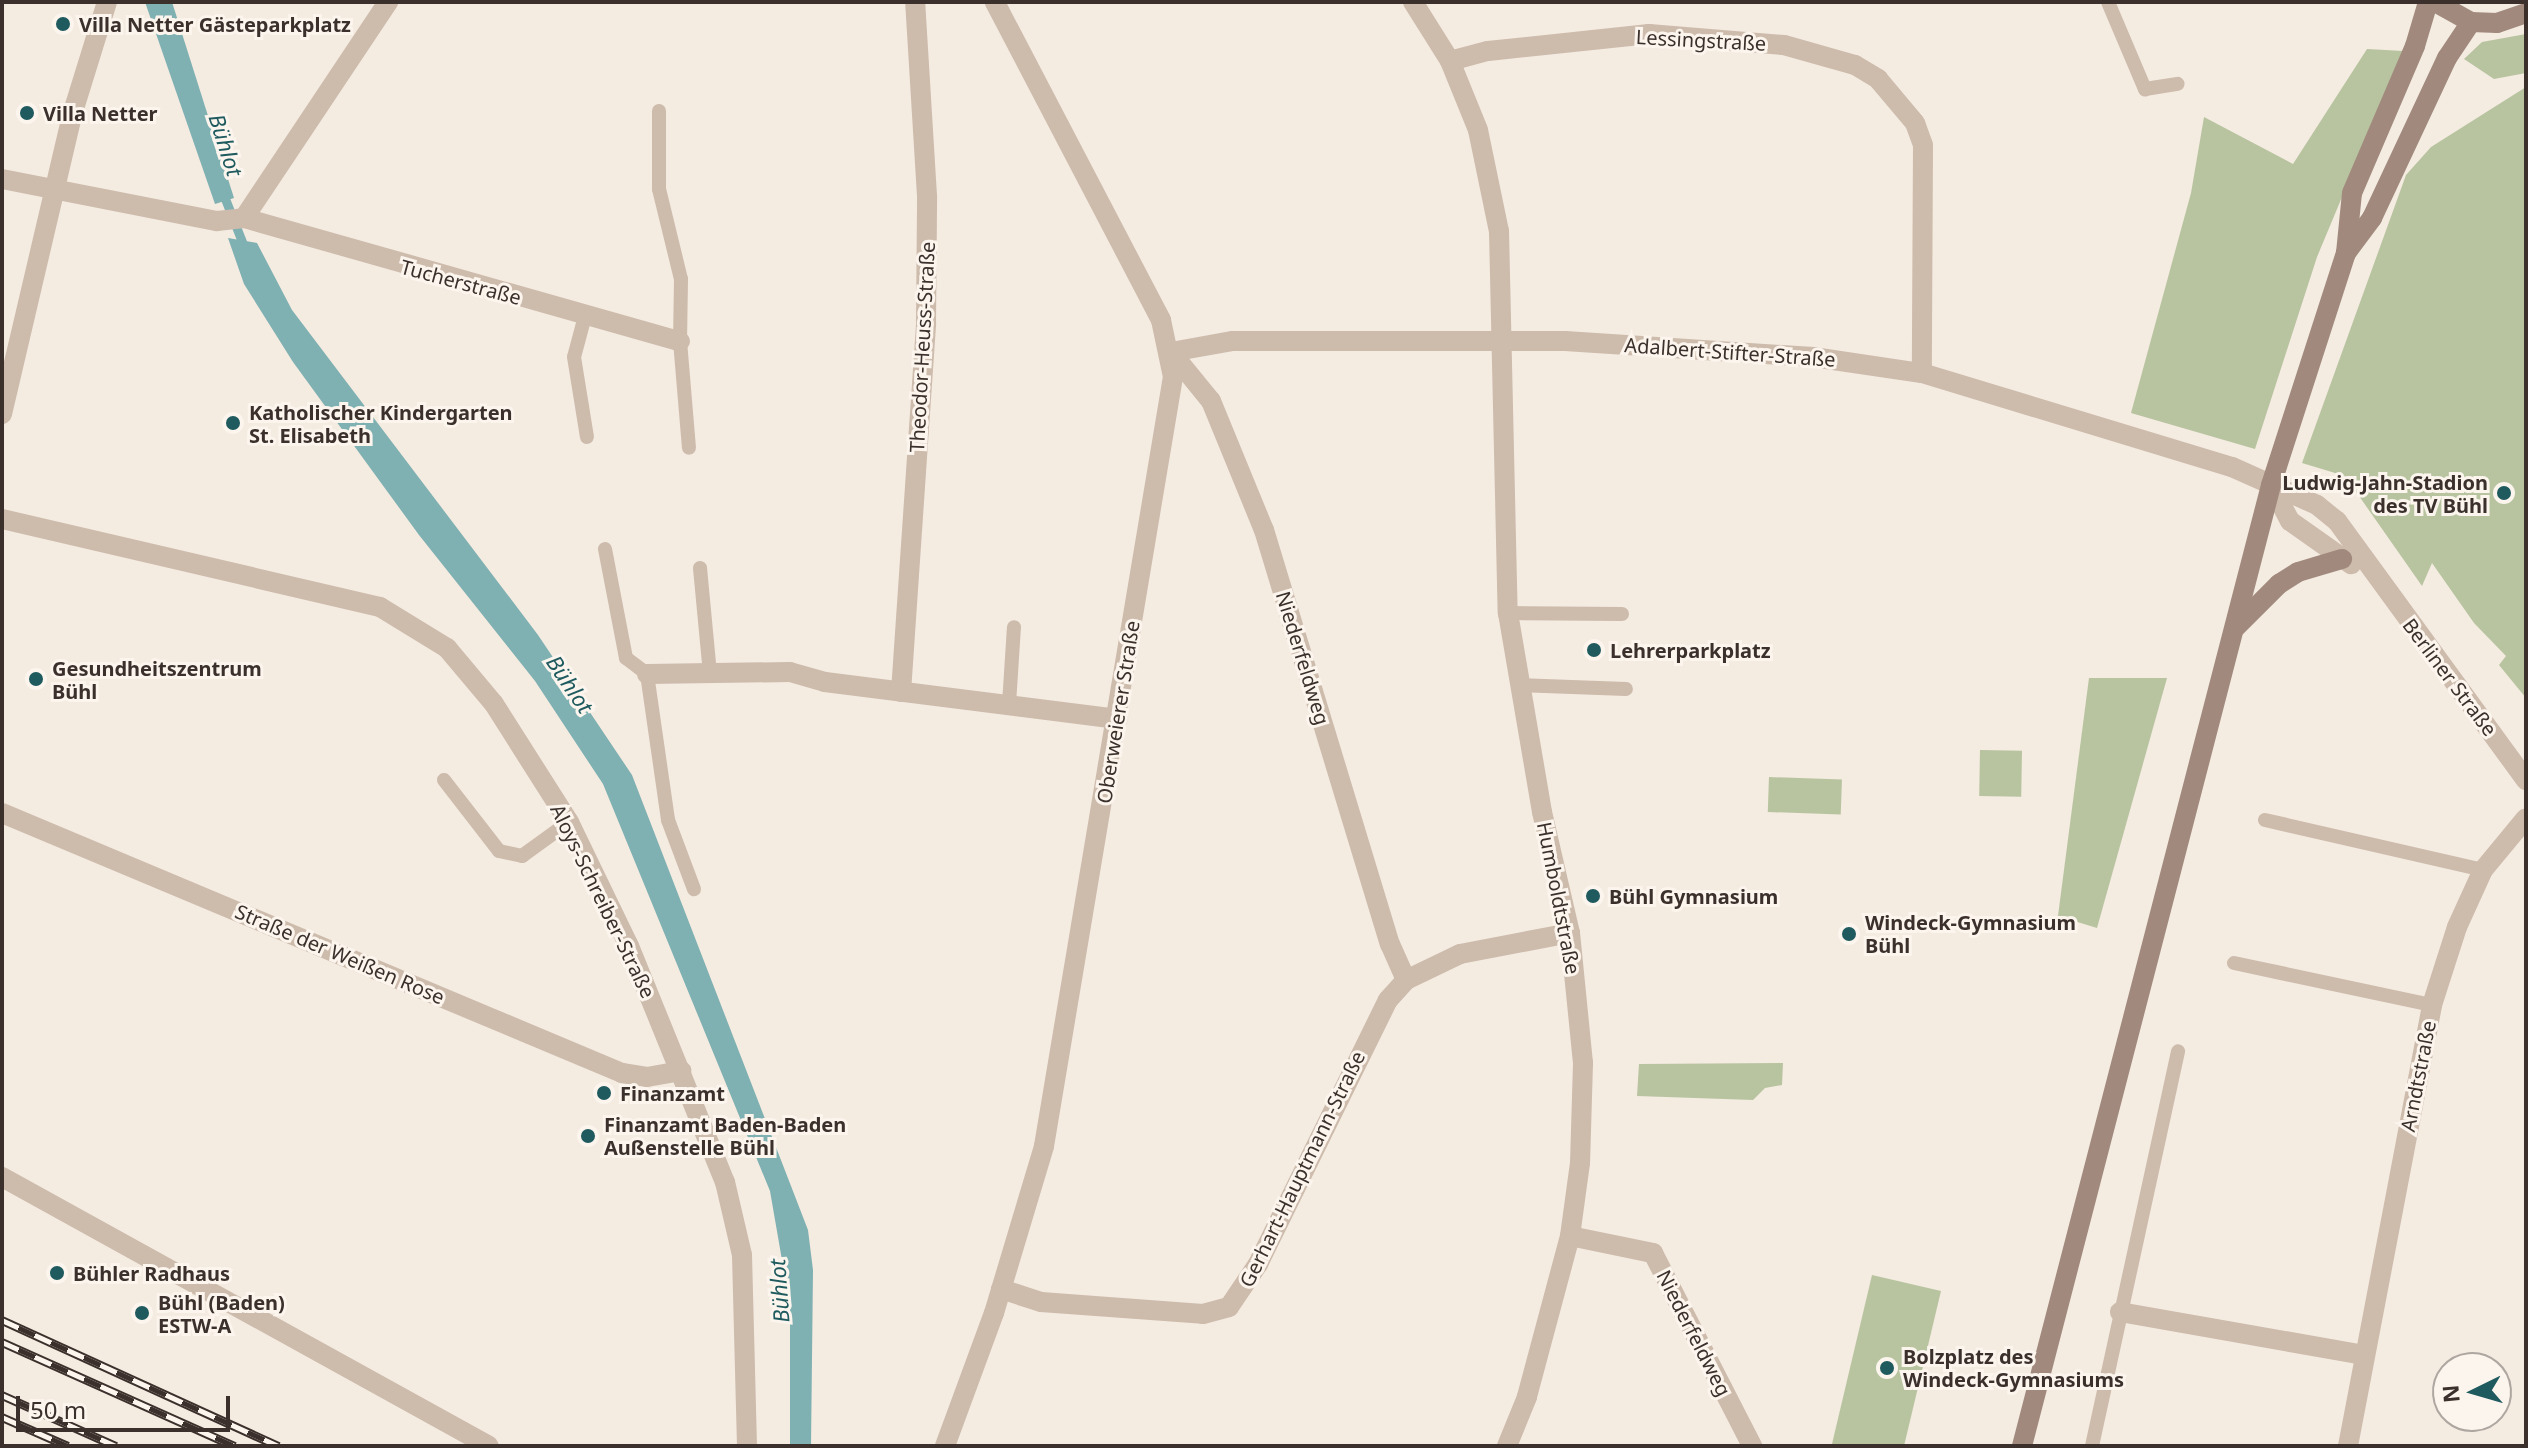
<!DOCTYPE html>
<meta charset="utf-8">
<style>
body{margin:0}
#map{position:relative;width:2528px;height:1448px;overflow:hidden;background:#f4ebe1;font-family:"Noto Sans",sans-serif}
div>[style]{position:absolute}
.green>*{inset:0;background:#b8c4a0;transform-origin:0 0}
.water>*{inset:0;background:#7fb0b2}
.stream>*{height:9px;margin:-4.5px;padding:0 4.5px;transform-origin:4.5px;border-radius:4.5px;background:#7fb0b2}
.lane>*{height:14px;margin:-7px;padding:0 7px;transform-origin:7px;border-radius:7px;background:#cdbbac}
.street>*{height:20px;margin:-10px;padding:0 10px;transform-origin:10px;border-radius:10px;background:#cdbbac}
.secondary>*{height:20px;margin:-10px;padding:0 10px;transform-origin:10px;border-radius:10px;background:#a18a7d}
.rail>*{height:9px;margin-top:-4.5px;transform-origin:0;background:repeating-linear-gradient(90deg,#fbf5ee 0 18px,#3b302b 0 36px);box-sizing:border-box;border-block:2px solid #3b302b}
.dots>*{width:22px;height:22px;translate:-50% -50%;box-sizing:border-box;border:4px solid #fbf5ee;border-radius:50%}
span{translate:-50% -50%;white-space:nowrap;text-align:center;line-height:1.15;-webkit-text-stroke:6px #fbf5ee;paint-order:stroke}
.poi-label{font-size:20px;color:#3b302b;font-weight:700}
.left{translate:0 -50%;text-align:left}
.right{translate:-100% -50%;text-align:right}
.street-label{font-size:20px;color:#3b302b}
.water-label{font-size:22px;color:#1f5a5e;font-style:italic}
.frame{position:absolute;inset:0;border:4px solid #3b302b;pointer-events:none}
.north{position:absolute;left:2432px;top:1352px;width:80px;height:80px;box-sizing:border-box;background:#fbf5ee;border:2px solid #aea6a0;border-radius:50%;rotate:265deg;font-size:22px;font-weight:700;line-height:32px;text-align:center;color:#3b302b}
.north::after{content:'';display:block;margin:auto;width:28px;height:36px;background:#1f5a5e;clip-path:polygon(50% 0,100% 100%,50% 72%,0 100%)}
.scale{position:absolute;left:16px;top:1396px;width:214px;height:36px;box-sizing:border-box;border:4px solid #3b302b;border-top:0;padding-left:10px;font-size:24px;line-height:28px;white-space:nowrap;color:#3b302b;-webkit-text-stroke:6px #fbf5ee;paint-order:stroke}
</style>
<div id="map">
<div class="green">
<div style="clip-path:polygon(2526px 34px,2526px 73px,2494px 79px,2464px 59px,2482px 42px)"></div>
<div style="clip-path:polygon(2367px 49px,2403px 51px,2317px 257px,2255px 449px,2131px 413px,2191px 193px,2204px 117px,2293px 164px)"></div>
<div style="clip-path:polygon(2526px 87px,2526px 698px,2499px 665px,2506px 656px,2474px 623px,2432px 563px,2422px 586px,2345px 476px,2302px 463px,2406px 175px,2431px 147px)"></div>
<div style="clip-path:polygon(2089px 678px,2167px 678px,2097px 928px,2058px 916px)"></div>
<div style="left:1980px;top:750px;width:42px;height:46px;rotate:1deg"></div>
<div style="left:1769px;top:777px;width:73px;height:35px;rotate:2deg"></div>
<div style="clip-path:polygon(1783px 1063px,1782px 1085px,1765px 1088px,1753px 1100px,1637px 1096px,1639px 1064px)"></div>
<div style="clip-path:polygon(1872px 1275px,1941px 1291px,1904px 1446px,1839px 1446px,1832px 1444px)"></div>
</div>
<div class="water">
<div style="clip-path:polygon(145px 2px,172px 2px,234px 198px,215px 204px)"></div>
<div style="clip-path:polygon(228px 238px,257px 243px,292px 310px,538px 635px,632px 775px,808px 1230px,813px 1270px,811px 1446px,790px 1446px,790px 1306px,770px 1191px,603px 784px,535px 681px,419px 535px,293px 362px,244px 284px)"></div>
</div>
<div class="stream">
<div style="left:222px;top:191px;width:66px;rotate:68.5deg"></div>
</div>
<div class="lane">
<div style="left:2108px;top:2px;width:95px;rotate:67deg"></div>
<div style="left:2145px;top:89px;width:33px;rotate:-9deg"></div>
<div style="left:659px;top:111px;width:78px;rotate:90deg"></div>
<div style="left:659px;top:189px;width:93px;rotate:76.3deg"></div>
<div style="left:681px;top:279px;width:62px;rotate:90.9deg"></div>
<div style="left:680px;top:341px;width:107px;rotate:85.2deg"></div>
<div style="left:585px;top:316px;width:42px;rotate:105deg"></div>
<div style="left:574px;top:357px;width:81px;rotate:80.8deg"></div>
<div style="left:605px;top:549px;width:111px;rotate:79.1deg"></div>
<div style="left:626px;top:658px;width:26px;rotate:37deg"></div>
<div style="left:647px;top:674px;width:148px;rotate:81.8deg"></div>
<div style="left:668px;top:820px;width:74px;rotate:69.4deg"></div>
<div style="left:700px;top:568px;width:105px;rotate:84.6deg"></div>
<div style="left:1508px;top:613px;width:114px;rotate:0.5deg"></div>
<div style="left:1518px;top:685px;width:108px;rotate:2.1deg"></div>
<div style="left:1009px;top:704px;width:77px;rotate:-86.3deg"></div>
<div style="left:444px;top:780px;width:90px;rotate:52.2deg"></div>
<div style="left:499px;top:851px;width:24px;rotate:12deg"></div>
<div style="left:522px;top:856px;width:58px;rotate:-35.9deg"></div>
<div style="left:2265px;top:820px;width:224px;rotate:12.9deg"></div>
<div style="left:2234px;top:963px;width:202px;rotate:12deg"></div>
<div style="left:2092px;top:1446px;width:404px;rotate:-77.7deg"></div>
</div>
<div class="street">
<div style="left:1413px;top:2px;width:70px;rotate:57.9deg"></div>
<div style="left:1450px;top:61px;width:74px;rotate:67.9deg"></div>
<div style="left:1478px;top:130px;width:103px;rotate:78.3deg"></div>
<div style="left:1499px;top:231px;width:382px;rotate:88.7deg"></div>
<div style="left:1508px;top:613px;width:202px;rotate:80.3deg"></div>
<div style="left:1542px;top:812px;width:124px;rotate:77deg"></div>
<div style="left:1570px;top:933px;width:131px;rotate:84.3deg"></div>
<div style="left:1583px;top:1063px;width:100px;rotate:91.7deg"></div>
<div style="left:1580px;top:1163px;width:74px;rotate:97.8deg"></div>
<div style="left:1570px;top:1236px;width:167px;rotate:105deg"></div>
<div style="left:1527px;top:1397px;width:53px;rotate:112.2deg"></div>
<div style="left:1450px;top:61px;width:39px;rotate:-15deg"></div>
<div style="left:1488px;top:51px;width:162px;rotate:-6deg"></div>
<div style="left:1649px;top:34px;width:135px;rotate:4.7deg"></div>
<div style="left:1784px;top:45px;width:74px;rotate:15.7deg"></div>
<div style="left:1855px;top:65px;width:27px;rotate:31deg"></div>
<div style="left:1878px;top:79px;width:57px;rotate:49.9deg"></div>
<div style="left:1915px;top:123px;width:23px;rotate:70deg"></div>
<div style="left:1923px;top:145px;width:228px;rotate:90.3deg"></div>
<div style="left:2px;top:179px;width:219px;rotate:11.1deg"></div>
<div style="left:217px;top:221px;width:27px;rotate:-6deg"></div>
<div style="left:244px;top:218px;width:453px;rotate:15.8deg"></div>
<div style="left:244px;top:218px;width:260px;rotate:-56.3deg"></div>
<div style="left:1171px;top:352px;width:63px;rotate:-10.1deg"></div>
<div style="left:1233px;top:341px;width:332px"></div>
<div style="left:1565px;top:341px;width:249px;rotate:3.7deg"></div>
<div style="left:1813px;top:357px;width:110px;rotate:8.4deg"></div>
<div style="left:1922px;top:373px;width:324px;rotate:16.9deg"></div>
<div style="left:2232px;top:467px;width:93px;rotate:24.1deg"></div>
<div style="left:2317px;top:505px;width:26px;rotate:39deg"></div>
<div style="left:2337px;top:521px;width:321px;rotate:53.9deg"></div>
<div style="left:1171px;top:352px;width:63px;rotate:50.8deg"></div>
<div style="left:1211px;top:401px;width:139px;rotate:67.7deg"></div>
<div style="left:1264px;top:530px;width:433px;rotate:73.1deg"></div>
<div style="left:1390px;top:944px;width:39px;rotate:66deg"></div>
<div style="left:2px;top:414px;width:307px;rotate:-76.8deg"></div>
<div style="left:72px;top:115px;width:118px;rotate:-72.8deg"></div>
<div style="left:2271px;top:485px;width:41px;rotate:62.2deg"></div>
<div style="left:2290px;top:521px;width:75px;rotate:35.2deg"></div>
<div style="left:2px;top:519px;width:388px;rotate:13.1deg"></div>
<div style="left:380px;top:607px;width:79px;rotate:31.5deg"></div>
<div style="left:447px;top:648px;width:73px;rotate:50deg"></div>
<div style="left:494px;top:704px;width:140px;rotate:57.6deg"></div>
<div style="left:569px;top:822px;width:138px;rotate:64.2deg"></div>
<div style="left:629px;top:946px;width:255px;rotate:67.9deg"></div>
<div style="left:725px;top:1182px;width:75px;rotate:76.9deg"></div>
<div style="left:742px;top:1255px;width:191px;rotate:88.5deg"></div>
<div style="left:647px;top:674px;width:143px;rotate:-0.8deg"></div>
<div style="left:790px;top:672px;width:36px;rotate:16deg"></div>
<div style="left:825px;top:682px;width:295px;rotate:7.2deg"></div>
<div style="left:901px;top:692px;width:370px;rotate:-86.1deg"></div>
<div style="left:926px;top:323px;width:127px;rotate:-89.5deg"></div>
<div style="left:927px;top:196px;width:194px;rotate:-93.5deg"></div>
<div style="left:2px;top:813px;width:672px;rotate:22.75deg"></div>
<div style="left:622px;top:1073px;width:25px;rotate:9deg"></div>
<div style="left:647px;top:1077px;width:35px;rotate:-10deg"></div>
<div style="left:2px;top:1177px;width:556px;rotate:28.91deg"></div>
<div style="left:1570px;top:1236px;width:85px;rotate:11.6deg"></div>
<div style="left:1653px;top:1253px;width:217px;rotate:62.8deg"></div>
<div style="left:1001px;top:1289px;width:42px;rotate:18deg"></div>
<div style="left:1041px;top:1302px;width:162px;rotate:4.2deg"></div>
<div style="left:1203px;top:1314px;width:27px;rotate:-15deg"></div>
<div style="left:1229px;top:1307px;width:52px;rotate:-56deg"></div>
<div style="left:1258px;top:1264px;width:294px;rotate:-63.8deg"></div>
<div style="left:1388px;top:1000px;width:27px;rotate:-48deg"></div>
<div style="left:1406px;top:980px;width:60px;rotate:-25.7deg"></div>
<div style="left:1460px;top:954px;width:112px;rotate:-10.8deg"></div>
<div style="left:2120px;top:1312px;width:247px;rotate:10deg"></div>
<div style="left:945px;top:1446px;width:142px;rotate:-69.8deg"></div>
<div style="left:994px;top:1313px;width:174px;rotate:-73.3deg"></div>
<div style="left:1044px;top:1146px;width:780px;rotate:-80.48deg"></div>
<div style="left:1173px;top:377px;width:58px;rotate:-101.9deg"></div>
<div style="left:1161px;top:320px;width:359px;rotate:-117.6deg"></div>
<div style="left:2348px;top:1446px;width:449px;rotate:-79.2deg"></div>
<div style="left:2432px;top:1005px;width:82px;rotate:-72.2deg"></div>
<div style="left:2457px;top:927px;width:63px;rotate:-65.5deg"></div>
<div style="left:2483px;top:870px;width:67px;rotate:-50.4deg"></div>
</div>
<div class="secondary">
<div style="left:2435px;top:2px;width:41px;rotate:29.1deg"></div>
<div style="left:2471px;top:22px;width:26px;rotate:2deg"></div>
<div style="left:2497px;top:23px;width:31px;rotate:-19deg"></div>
<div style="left:2346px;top:253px;width:44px;rotate:-53.4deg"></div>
<div style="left:2372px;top:218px;width:177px;rotate:-64.9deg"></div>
<div style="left:2447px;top:58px;width:43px;rotate:-56.3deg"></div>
<div style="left:2236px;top:627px;width:61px;rotate:-45deg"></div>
<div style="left:2279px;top:584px;width:22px;rotate:-32deg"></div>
<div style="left:2298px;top:572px;width:46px;rotate:-16.5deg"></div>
<div style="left:2022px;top:1446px;width:993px;rotate:-75.47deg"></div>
<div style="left:2271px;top:485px;width:244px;rotate:-72.1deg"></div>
<div style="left:2346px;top:253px;width:60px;rotate:-84.3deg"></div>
<div style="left:2352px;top:193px;width:160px;rotate:-66.8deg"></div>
<div style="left:2415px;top:46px;width:46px;rotate:-73.5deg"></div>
</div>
<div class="rail">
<div style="left:2px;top:1320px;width:304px;rotate:24.5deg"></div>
<div style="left:2px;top:1342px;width:255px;rotate:24.1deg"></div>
<div style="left:2px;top:1395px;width:125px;rotate:24.1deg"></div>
<div style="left:2px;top:1417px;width:72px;rotate:23.7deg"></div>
</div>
<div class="dots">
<div style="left:63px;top:24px;background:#1f5a5e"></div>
<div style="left:27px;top:113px;background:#1f5a5e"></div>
<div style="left:233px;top:423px;background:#1f5a5e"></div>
<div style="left:2504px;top:493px;background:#1f5a5e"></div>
<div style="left:1594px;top:650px;background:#1f5a5e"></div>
<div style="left:36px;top:679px;background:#1f5a5e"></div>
<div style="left:1593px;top:896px;background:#1f5a5e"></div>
<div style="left:1849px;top:934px;background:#1f5a5e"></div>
<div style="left:604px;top:1093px;background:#1f5a5e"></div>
<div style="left:588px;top:1136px;background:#1f5a5e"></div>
<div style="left:57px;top:1273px;background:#1f5a5e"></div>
<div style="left:142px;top:1313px;background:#1f5a5e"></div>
<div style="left:1887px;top:1368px;background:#1f5a5e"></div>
</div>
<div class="poi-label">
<span class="left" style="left:79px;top:24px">Villa Netter Gästeparkplatz</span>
<span class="left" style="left:43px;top:113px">Villa Netter</span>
<span class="left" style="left:249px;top:424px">Katholischer Kindergarten<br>St. Elisabeth</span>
<span class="right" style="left:2488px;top:494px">Ludwig-Jahn-Stadion<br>des TV Bühl</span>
<span class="left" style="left:1610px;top:650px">Lehrerparkplatz</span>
<span class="left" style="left:52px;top:680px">Gesundheitszentrum<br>Bühl</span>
<span class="left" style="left:1609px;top:896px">Bühl Gymnasium</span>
<span class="left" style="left:1865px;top:934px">Windeck-Gymnasium<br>Bühl</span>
<span class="left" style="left:620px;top:1093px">Finanzamt</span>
<span class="left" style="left:604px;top:1136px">Finanzamt Baden-Baden<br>Außenstelle Bühl</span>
<span class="left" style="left:73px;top:1273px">Bühler Radhaus</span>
<span class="left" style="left:158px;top:1314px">Bühl (Baden)<br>ESTW-A</span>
<span class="left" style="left:1903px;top:1368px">Bolzplatz des<br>Windeck-Gymnasiums</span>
</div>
<div class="street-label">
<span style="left:1701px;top:40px;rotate:3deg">Lessingstraße</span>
<span style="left:461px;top:282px;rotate:15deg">Tucherstraße</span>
<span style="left:922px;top:347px;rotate:-87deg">Theodor-Heuss-Straße</span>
<span style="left:1730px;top:352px;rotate:4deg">Adalbert-Stifter-Straße</span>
<span style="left:1303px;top:658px;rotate:73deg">Niederfeldweg</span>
<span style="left:2450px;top:677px;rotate:53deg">Berliner Straße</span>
<span style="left:1118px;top:712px;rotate:-81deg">Oberweierer Straße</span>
<span style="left:1559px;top:898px;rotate:79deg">Humboldtstraße</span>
<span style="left:603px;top:901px;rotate:64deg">Aloys-Schreiber-Straße</span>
<span style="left:340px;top:954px;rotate:23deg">Straße der Weißen Rose</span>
<span style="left:2418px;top:1076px;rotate:-79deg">Arndtstraße</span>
<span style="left:1302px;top:1169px;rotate:-64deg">Gerhart-Hauptmann-Straße</span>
<span style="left:1694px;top:1333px;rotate:63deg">Niederfeldweg</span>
</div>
<div class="water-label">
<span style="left:226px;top:145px;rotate:72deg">Bühlot</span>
<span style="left:570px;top:684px;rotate:56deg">Bühlot</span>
<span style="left:779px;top:1291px;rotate:-94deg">Bühlot</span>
</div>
<div class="frame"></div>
<div class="north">N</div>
<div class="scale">50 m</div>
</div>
